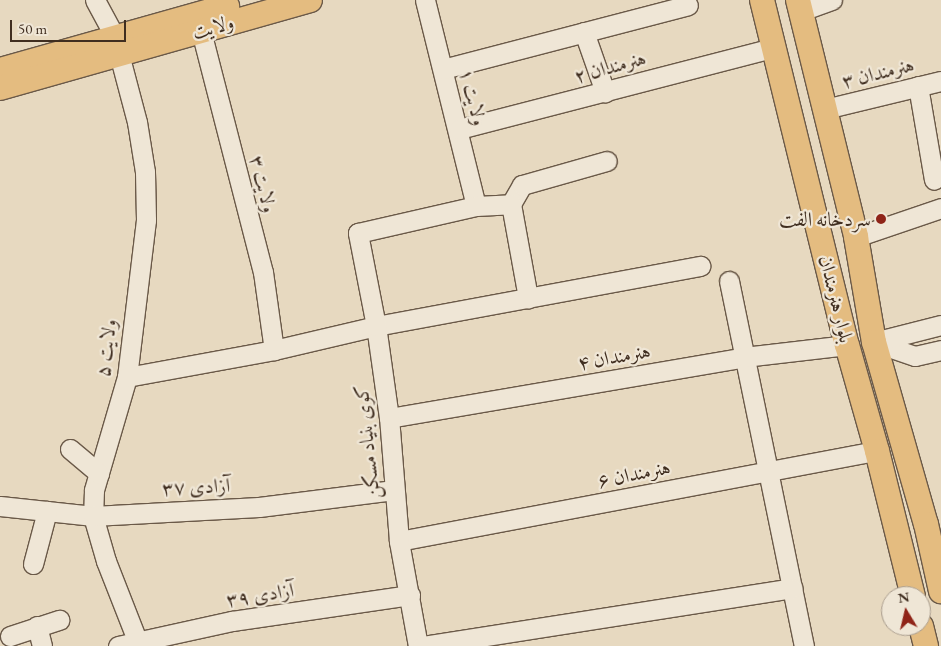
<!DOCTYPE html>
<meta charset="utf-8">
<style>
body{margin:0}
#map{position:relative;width:941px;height:646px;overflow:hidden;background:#e7d9c0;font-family:"EB Garamond",Amiri,serif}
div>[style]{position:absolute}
.roads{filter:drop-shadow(1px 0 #6a5948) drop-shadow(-1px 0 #6a5948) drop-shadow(0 1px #6a5948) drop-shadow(0 -1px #6a5948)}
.minor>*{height:19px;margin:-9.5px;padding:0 9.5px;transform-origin:9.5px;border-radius:9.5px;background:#efe6d6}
.major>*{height:24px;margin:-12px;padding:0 12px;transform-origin:12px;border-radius:12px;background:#e4bc80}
.dots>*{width:14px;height:14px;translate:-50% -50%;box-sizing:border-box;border:2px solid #efe6d6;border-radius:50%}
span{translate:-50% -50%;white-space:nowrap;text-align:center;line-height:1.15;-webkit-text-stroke:4.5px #efe6d6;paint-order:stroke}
.street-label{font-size:20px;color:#402e20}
.poi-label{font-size:20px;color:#402e20}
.right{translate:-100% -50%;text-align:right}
.north{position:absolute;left:881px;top:586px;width:50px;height:50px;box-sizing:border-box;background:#efe6d6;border:1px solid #a99c8d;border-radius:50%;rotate:351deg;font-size:14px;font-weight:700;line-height:20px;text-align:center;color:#402e20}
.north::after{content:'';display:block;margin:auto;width:18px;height:22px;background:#8f2418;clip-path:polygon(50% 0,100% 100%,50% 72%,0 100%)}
.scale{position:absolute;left:10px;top:20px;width:116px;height:22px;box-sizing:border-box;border:2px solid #402e20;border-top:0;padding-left:6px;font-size:15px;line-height:18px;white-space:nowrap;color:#402e20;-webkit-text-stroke:4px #efe6d6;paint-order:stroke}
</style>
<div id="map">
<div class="roads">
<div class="minor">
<div style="left:95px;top:0;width:42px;rotate:61.6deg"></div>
<div style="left:425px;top:0;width:212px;rotate:76.1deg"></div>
<div style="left:801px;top:11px;width:33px;rotate:-20deg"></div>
<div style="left:201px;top:31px;width:249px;rotate:75.6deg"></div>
<div style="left:263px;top:272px;width:79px;rotate:82deg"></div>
<div style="left:584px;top:32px;width:64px;rotate:70.7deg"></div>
<div style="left:119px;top:54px;width:70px;rotate:75.2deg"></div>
<div style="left:137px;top:122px;width:51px;rotate:80.9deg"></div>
<div style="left:145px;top:172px;width:48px;rotate:88.8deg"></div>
<div style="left:146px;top:220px;width:158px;rotate:96.9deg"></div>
<div style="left:127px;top:377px;width:118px;rotate:106.3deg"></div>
<div style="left:94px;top:490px;width:26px;rotate:92deg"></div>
<div style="left:93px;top:516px;width:47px;rotate:73.9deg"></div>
<div style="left:106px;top:561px;width:85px;rotate:68.6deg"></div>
<div style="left:443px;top:69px;width:253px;rotate:-14.6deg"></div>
<div style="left:918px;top:86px;width:95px;rotate:80.3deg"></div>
<div style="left:825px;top:109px;width:119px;rotate:-13.6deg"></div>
<div style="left:459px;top:129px;width:324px;rotate:-14.5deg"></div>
<div style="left:511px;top:204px;width:22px;rotate:-60deg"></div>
<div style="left:522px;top:185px;width:88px;rotate:-15.8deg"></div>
<div style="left:856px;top:237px;width:90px;rotate:-18.8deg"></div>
<div style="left:729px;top:281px;width:373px;rotate:78.4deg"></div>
<div style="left:874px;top:342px;width:43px;rotate:18.9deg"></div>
<div style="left:915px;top:356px;width:27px;rotate:-13deg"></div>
<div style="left:874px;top:342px;width:69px;rotate:-14.2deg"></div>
<div style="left:127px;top:377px;width:149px;rotate:-10.4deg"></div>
<div style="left:274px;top:350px;width:105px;rotate:-13.2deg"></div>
<div style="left:376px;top:326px;width:330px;rotate:-10.5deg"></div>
<div style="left:389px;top:418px;width:360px;rotate:-9.7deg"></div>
<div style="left:744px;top:357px;width:104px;rotate:-6.6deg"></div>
<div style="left:70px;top:449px;width:38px;rotate:40deg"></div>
<div style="left:0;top:506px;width:94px;rotate:6.1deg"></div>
<div style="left:93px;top:516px;width:166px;rotate:-3.1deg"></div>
<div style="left:259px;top:507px;width:136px;rotate:-7.2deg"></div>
<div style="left:399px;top:541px;width:486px;rotate:-10.7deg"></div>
<div style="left:33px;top:564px;width:55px;rotate:-75.2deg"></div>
<div style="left:37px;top:626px;width:21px;rotate:76deg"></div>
<div style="left:10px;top:636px;width:52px;rotate:-18.1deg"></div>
<div style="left:118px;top:646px;width:117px;rotate:-12.4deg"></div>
<div style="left:232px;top:621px;width:180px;rotate:-8.3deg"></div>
<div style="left:418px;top:646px;width:107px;rotate:-100.3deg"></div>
<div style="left:399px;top:541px;width:123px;rotate:-94.6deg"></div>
<div style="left:389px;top:418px;width:93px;rotate:-98deg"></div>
<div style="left:376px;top:326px;width:95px;rotate:-101deg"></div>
<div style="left:358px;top:233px;width:121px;rotate:-12.9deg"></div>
<div style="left:476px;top:206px;width:35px;rotate:-3deg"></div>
<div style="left:511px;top:204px;width:96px;rotate:79.7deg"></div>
<div style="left:423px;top:646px;width:374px;rotate:-8.9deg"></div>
</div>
<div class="major">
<div style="left:762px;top:0;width:355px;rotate:76.2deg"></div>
<div style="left:847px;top:345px;width:110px;rotate:74.2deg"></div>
<div style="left:877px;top:451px;width:149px;rotate:76.1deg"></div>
<div style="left:798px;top:0;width:244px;rotate:76.2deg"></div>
<div style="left:856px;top:237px;width:107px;rotate:80.3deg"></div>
<div style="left:874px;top:342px;width:189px;rotate:74.1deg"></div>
<div style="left:926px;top:524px;width:69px;rotate:77.4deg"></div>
<div style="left:0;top:70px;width:236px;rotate:-15.7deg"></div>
<div style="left:0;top:88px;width:322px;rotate:-15.8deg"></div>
<div style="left:921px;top:626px;width:21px;rotate:76deg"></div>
</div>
</div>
<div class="dots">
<div style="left:881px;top:219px;background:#8f2418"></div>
</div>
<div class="street-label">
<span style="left:213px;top:27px;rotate:-16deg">ولایت</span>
<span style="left:610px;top:67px;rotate:-15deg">هنرمندان ۲</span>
<span style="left:878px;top:73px;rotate:-14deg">هنرمندان ۳</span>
<span style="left:473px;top:97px;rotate:76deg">ولایت ۱</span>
<span style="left:263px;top:184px;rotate:76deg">ولایت ۳</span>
<span style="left:836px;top:299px;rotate:76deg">بلوار هنرمندان</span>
<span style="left:106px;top:348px;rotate:-82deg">ولایت ۵</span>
<span style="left:614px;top:357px;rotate:-10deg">هنرمندان ۴</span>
<span style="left:367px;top:442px;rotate:-96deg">کوی بنیاد مسکن</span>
<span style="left:634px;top:474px;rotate:-11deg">هنرمندان ۶</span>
<span style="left:196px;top:487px;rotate:-3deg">آزادی ۳۷</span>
<span style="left:260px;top:595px;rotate:-9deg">آزادی ۳۹</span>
</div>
<div class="poi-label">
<span class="right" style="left:871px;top:219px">سردخانه الفت</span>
</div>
<div class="north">N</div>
<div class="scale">50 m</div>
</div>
